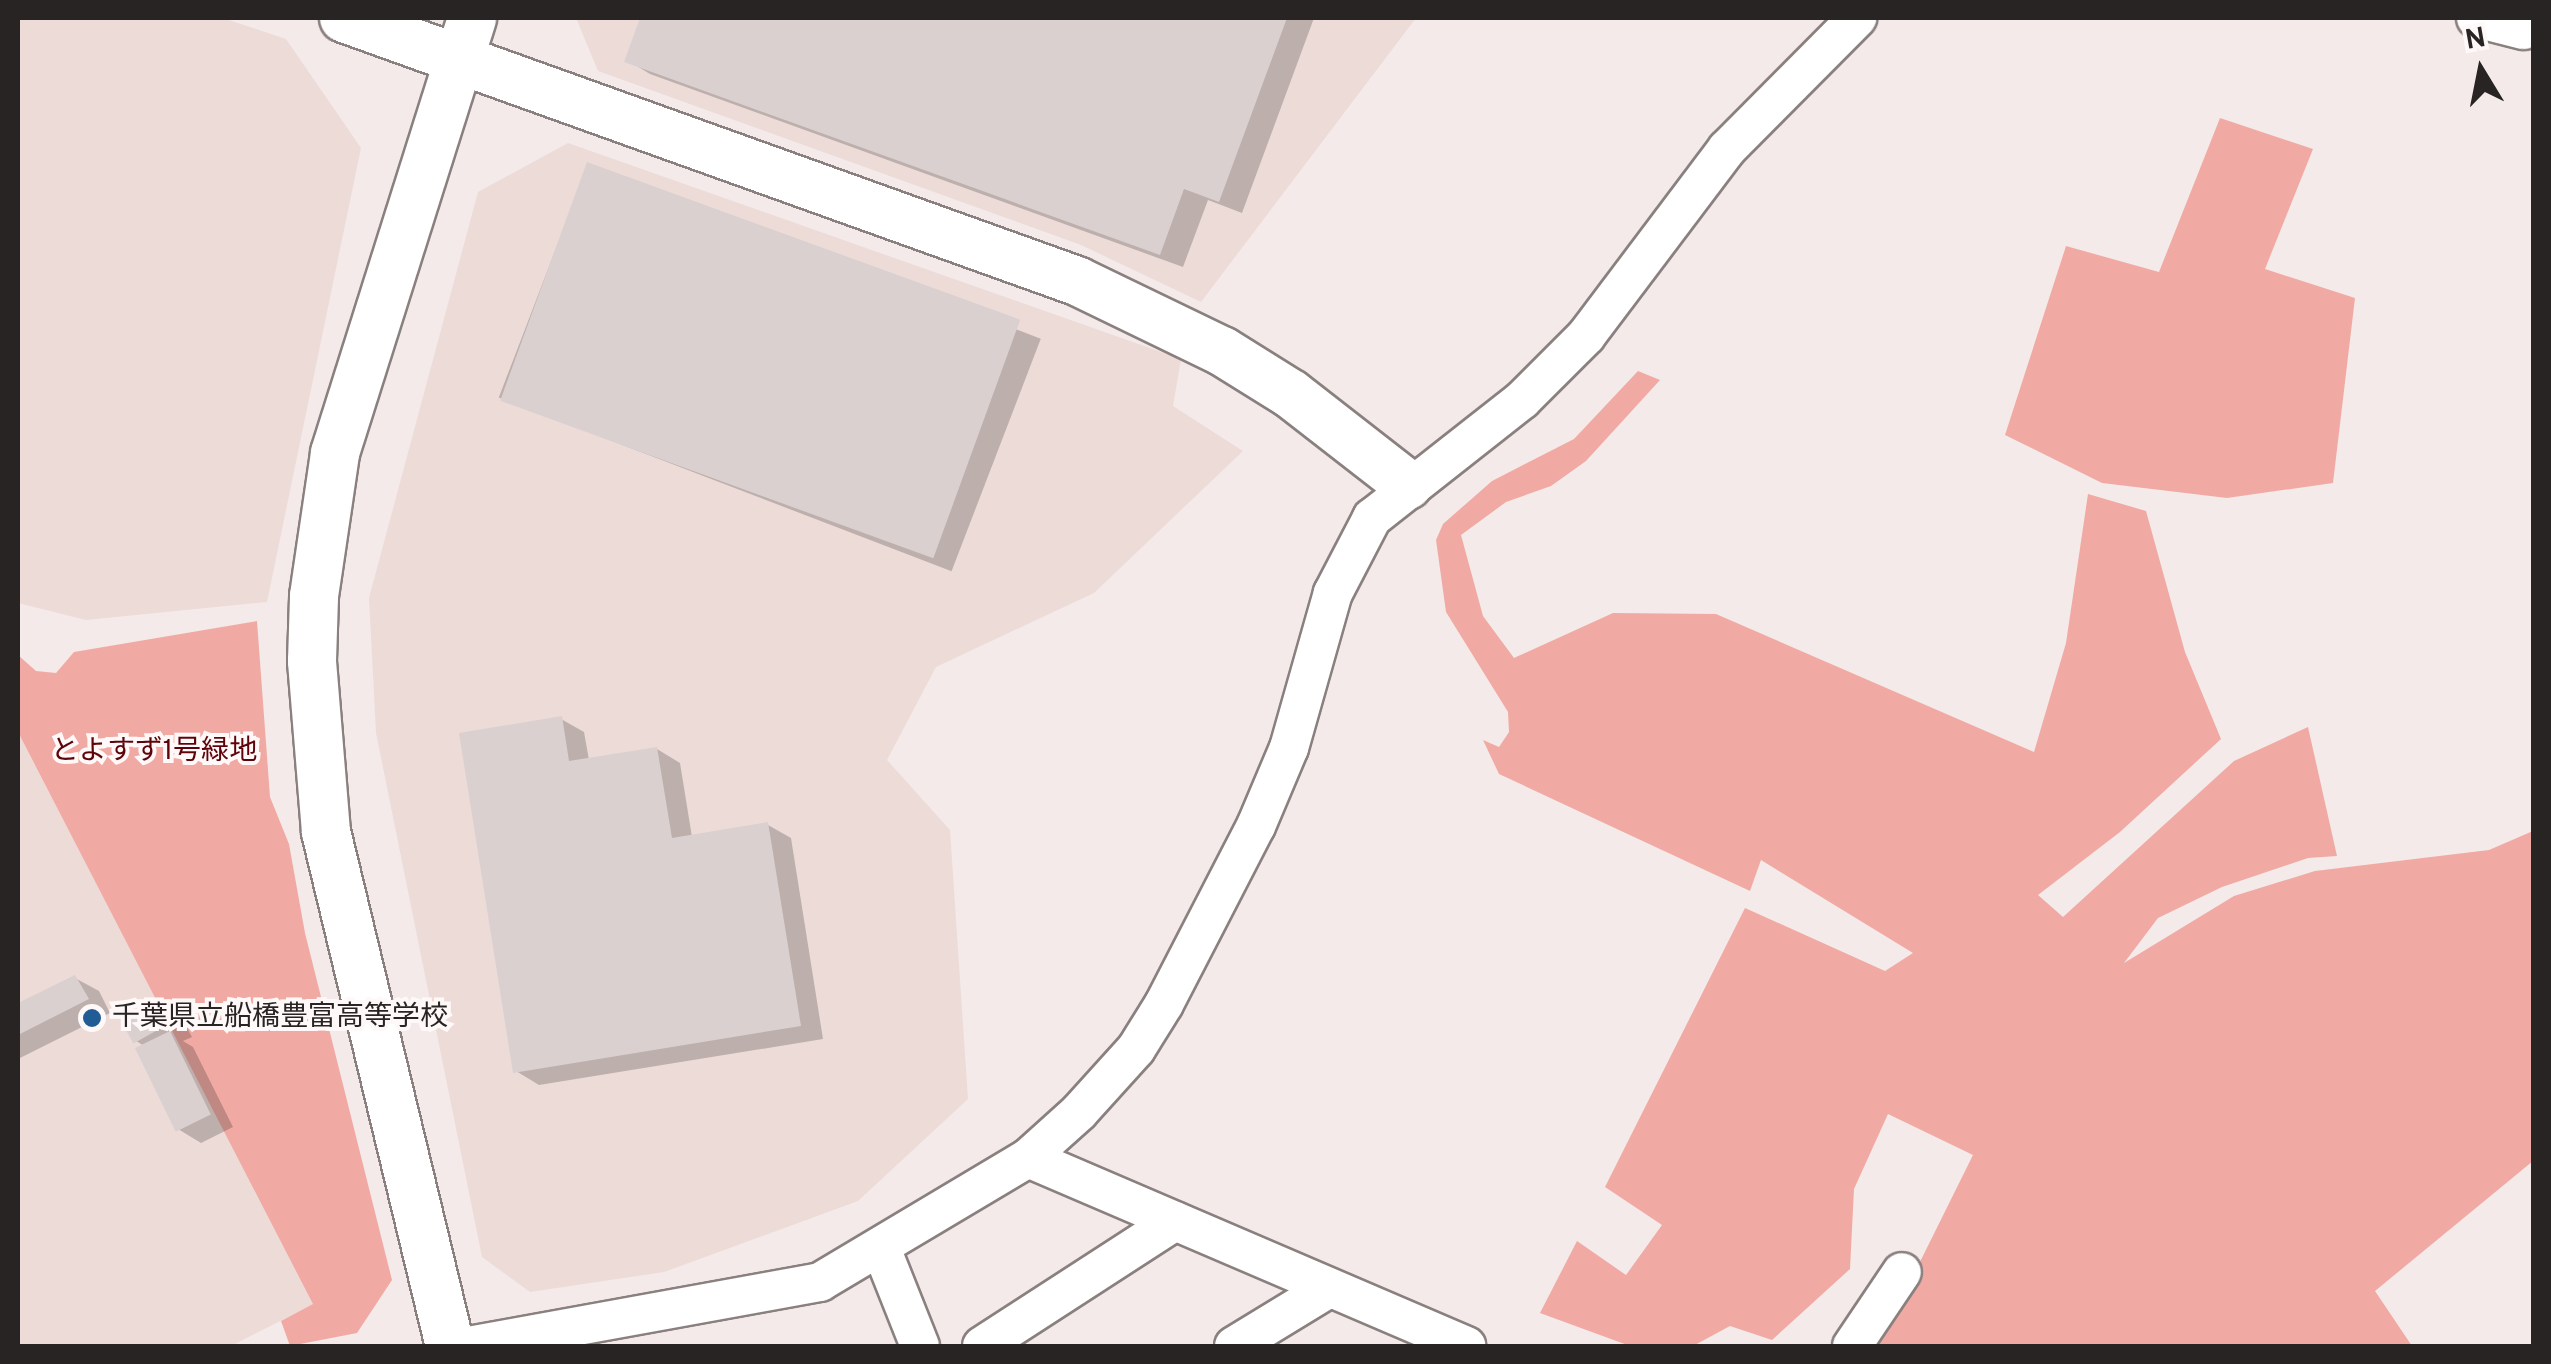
<!DOCTYPE html>
<meta charset="utf-8">
<style>
body{margin:0}
#map{position:relative;width:2551px;height:1364px;overflow:hidden;background:#f4eae9;font-family:Overpass,"Noto Sans JP",sans-serif}
div>[style]{position:absolute}
.built>*{inset:0;background:#eddbd8}
.green>*{inset:0;background:#f1aaa3}
.shadow>*{inset:0;background:#0003;transform-origin:0 0}
.building>*{inset:0;background:#dad0cf;transform-origin:0 0}
.roads{filter:drop-shadow(2px 0 #89807f) drop-shadow(-2px 0 #89807f) drop-shadow(0 2px #89807f) drop-shadow(0 -2px #89807f)}
.minor>*{height:38px;margin:-19px;padding:0 19px;transform-origin:19px;border-radius:19px;background:#fff}
.tertiary>*{height:48px;margin:-24px;padding:0 24px;transform-origin:24px;border-radius:24px;background:#fff}
.dots>*{width:28px;height:28px;translate:-50% -50%;box-sizing:border-box;border:5px solid #fef9f8;border-radius:50%}
span{translate:-50% -50%;white-space:nowrap;text-align:center;line-height:1.15;-webkit-text-stroke:8px #fef9f8;paint-order:stroke}
.park-label{font-size:28px;color:#5e0309}
.poi-label{font-size:28px;color:#282424}
.left{translate:0 -50%;text-align:left}
.frame{position:absolute;inset:0;border:20px solid #282424;pointer-events:none}
.north{position:absolute;left:2431px;top:20px;width:100px;height:100px;-webkit-text-stroke:8px #fef9f8;paint-order:stroke;rotate:350deg;font-size:28px;font-weight:700;line-height:40px;text-align:center;color:#282424}
.north::after{content:'';display:block;margin:auto;width:35px;height:45px;background:#282424;clip-path:polygon(50% 0,100% 100%,50% 72%,0 100%)}
</style>
<div id="map">
<div class="built">
<div style="clip-path:polygon(18px 18px,223px 18px,286px 39px,361px 148px,267px 602px,86px 620px,18px 603px)"></div>
<div style="clip-path:polygon(576px 18px,1416px 18px,1201px 302px,1081px 245px,598px 71px)"></div>
<div style="clip-path:polygon(568px 143px,1181px 359px,1173px 406px,1243px 451px,1094px 593px,936px 667px,887px 760px,950px 830px,968px 1099px,858px 1201px,664px 1272px,530px 1292px,482px 1257px,376px 733px,369px 598px,478px 192px)"></div>
<div style="clip-path:polygon(18px 732px,314px 1304px,231px 1346px,18px 1346px)"></div>
</div>
<div class="green">
<div style="clip-path:polygon(2220px 118px,2313px 149px,2265px 269px,2355px 298px,2333px 483px,2227px 498px,2102px 483px,2005px 435px,2066px 246px,2159px 272px)"></div>
<div style="clip-path:polygon(1638px 371px,1660px 380px,1586px 461px,1551px 486px,1506px 502px,1461px 535px,1483px 616px,1514px 658px,1613px 613px,1716px 614px,2034px 752px,2066px 643px,2088px 494px,2146px 511px,2185px 652px,2221px 739px,2120px 832px,2038px 895px,2063px 917px,2234px 761px,2308px 727px,2337px 856px,2308px 858px,2222px 887px,2158px 918px,2124px 963px,2234px 896px,2315px 871px,2489px 850px,2533px 831px,2533px 1161px,2375px 1291px,2412px 1346px,1868px 1346px,1909px 1284px,1973px 1155px,1888px 1114px,1854px 1189px,1850px 1269px,1772px 1340px,1730px 1326px,1693px 1346px,1630px 1346px,1540px 1313px,1577px 1241px,1626px 1275px,1662px 1225px,1605px 1187px,1745px 908px,1885px 971px,1913px 953px,1761px 860px,1750px 891px,1499px 774px,1483px 740px,1499px 747px,1509px 732px,1508px 712px,1446px 612px,1436px 540px,1443px 524px,1492px 481px,1574px 439px)"></div>
<div style="clip-path:polygon(257px 621px,270px 797px,289px 844px,305px 933px,392px 1280px,357px 1333px,290px 1346px,281px 1321px,313px 1304px,18px 732px,18px 655px,36px 671px,56px 673px,74px 652px)"></div>
</div>
<div class="shadow">
<div style="clip-path:polygon(642px 18px,1314px 18px,1242px 213px,1208px 200px,1183px 267px,650px 74px,627px 60px)"></div>
<div style="left:588px;top:165px;width:485px;height:249px;rotate:21deg"></div>
<div style="clip-path:polygon(561px 719px,584px 732px,589px 760px,657px 749px,680px 763px,692px 837px,768px 825px,791px 838px,823px 1039px,539px 1085px,516px 1071px)"></div>
<div style="clip-path:polygon(75px 978px,99px 991px,110px 1013px,18px 1059px,18px 1006px)"></div>
<div style="clip-path:polygon(159px 1006px,182px 1019px,192px 1037px,183px 1041px,193px 1047px,233px 1127px,201px 1143px,178px 1129px,144px 1046px,135px 1040px)"></div>
</div>
<div class="building">
<div style="clip-path:polygon(640px 18px,1287px 18px,1219px 202px,1184px 189px,1160px 255px,624px 62px)"></div>
<div style="left:587px;top:162px;width:461px;height:254px;rotate:20deg"></div>
<div style="clip-path:polygon(562px 716px,569px 761px,657px 747px,672px 838px,768px 822px,801px 1026px,513px 1073px,459px 733px)"></div>
<div style="clip-path:polygon(75px 975px,89px 999px,18px 1035px,18px 1003px)"></div>
<div style="left:159px;top:1003px;width:23px;height:42px;rotate:61deg"></div>
<div style="left:170px;top:1031px;width:93px;height:39px;rotate:64deg"></div>
</div>
<div class="roads">
<div class="minor">
<div style="left:2476px;top:18px;width:49px;rotate:14.3deg"></div>
<div style="left:1028px;top:1158px;width:477px;rotate:23.2deg"></div>
<div style="left:881px;top:1248px;width:105px;rotate:68.3deg"></div>
<div style="left:468px;top:1346px;width:358px;rotate:-10.3deg"></div>
<div style="left:820px;top:1282px;width:242px;rotate:-30.8deg"></div>
<div style="left:1028px;top:1158px;width:69px;rotate:-42deg"></div>
<div style="left:1079px;top:1112px;width:85px;rotate:-47.9deg"></div>
<div style="left:1136px;top:1049px;width:53px;rotate:-58.1deg"></div>
<div style="left:1164px;top:1004px;width:200px;rotate:-62.7deg"></div>
<div style="left:1256px;top:826px;width:85px;rotate:-67.1deg"></div>
<div style="left:1289px;top:748px;width:161px;rotate:-74.2deg"></div>
<div style="left:1333px;top:593px;width:85px;rotate:-62.5deg"></div>
<div style="left:1372px;top:518px;width:191px;rotate:-38.2deg"></div>
<div style="left:1522px;top:400px;width:91px;rotate:-45deg"></div>
<div style="left:1586px;top:336px;width:234px;rotate:-53deg"></div>
<div style="left:1727px;top:149px;width:185px;rotate:-45.2deg"></div>
<div style="left:982px;top:1346px;width:230px;rotate:-32.9deg"></div>
<div style="left:1234px;top:1346px;width:111px;rotate:-31.4deg"></div>
<div style="left:1852px;top:1346px;width:89px;rotate:-56deg"></div>
</div>
<div class="tertiary">
<div style="left:344px;top:18px;width:779px;rotate:19.74deg"></div>
<div style="left:1077px;top:281px;width:161px;rotate:25.8deg"></div>
<div style="left:1222px;top:351px;width:81px;rotate:31.9deg"></div>
<div style="left:1291px;top:394px;width:148px;rotate:37.9deg"></div>
<div style="left:450px;top:1346px;width:529px;rotate:-103.56deg"></div>
<div style="left:326px;top:832px;width:172px;rotate:-94.7deg"></div>
<div style="left:312px;top:661px;width:65px;rotate:-88.2deg"></div>
<div style="left:314px;top:596px;width:145px;rotate:-81.6deg"></div>
<div style="left:335px;top:453px;width:456px;rotate:-72.5deg"></div>
</div>
</div>
<div class="dots">
<div style="left:92px;top:1018px;background:#215d94"></div>
</div>
<div class="park-label">
<span style="left:154px;top:752px">とよすず1号緑地</span>
</div>
<div class="poi-label">
<span class="left" style="left:112px;top:1018px">千葉県立船橋豊富高等学校</span>
</div>
<div class="frame"></div>
<div class="north">N</div>
</div>
